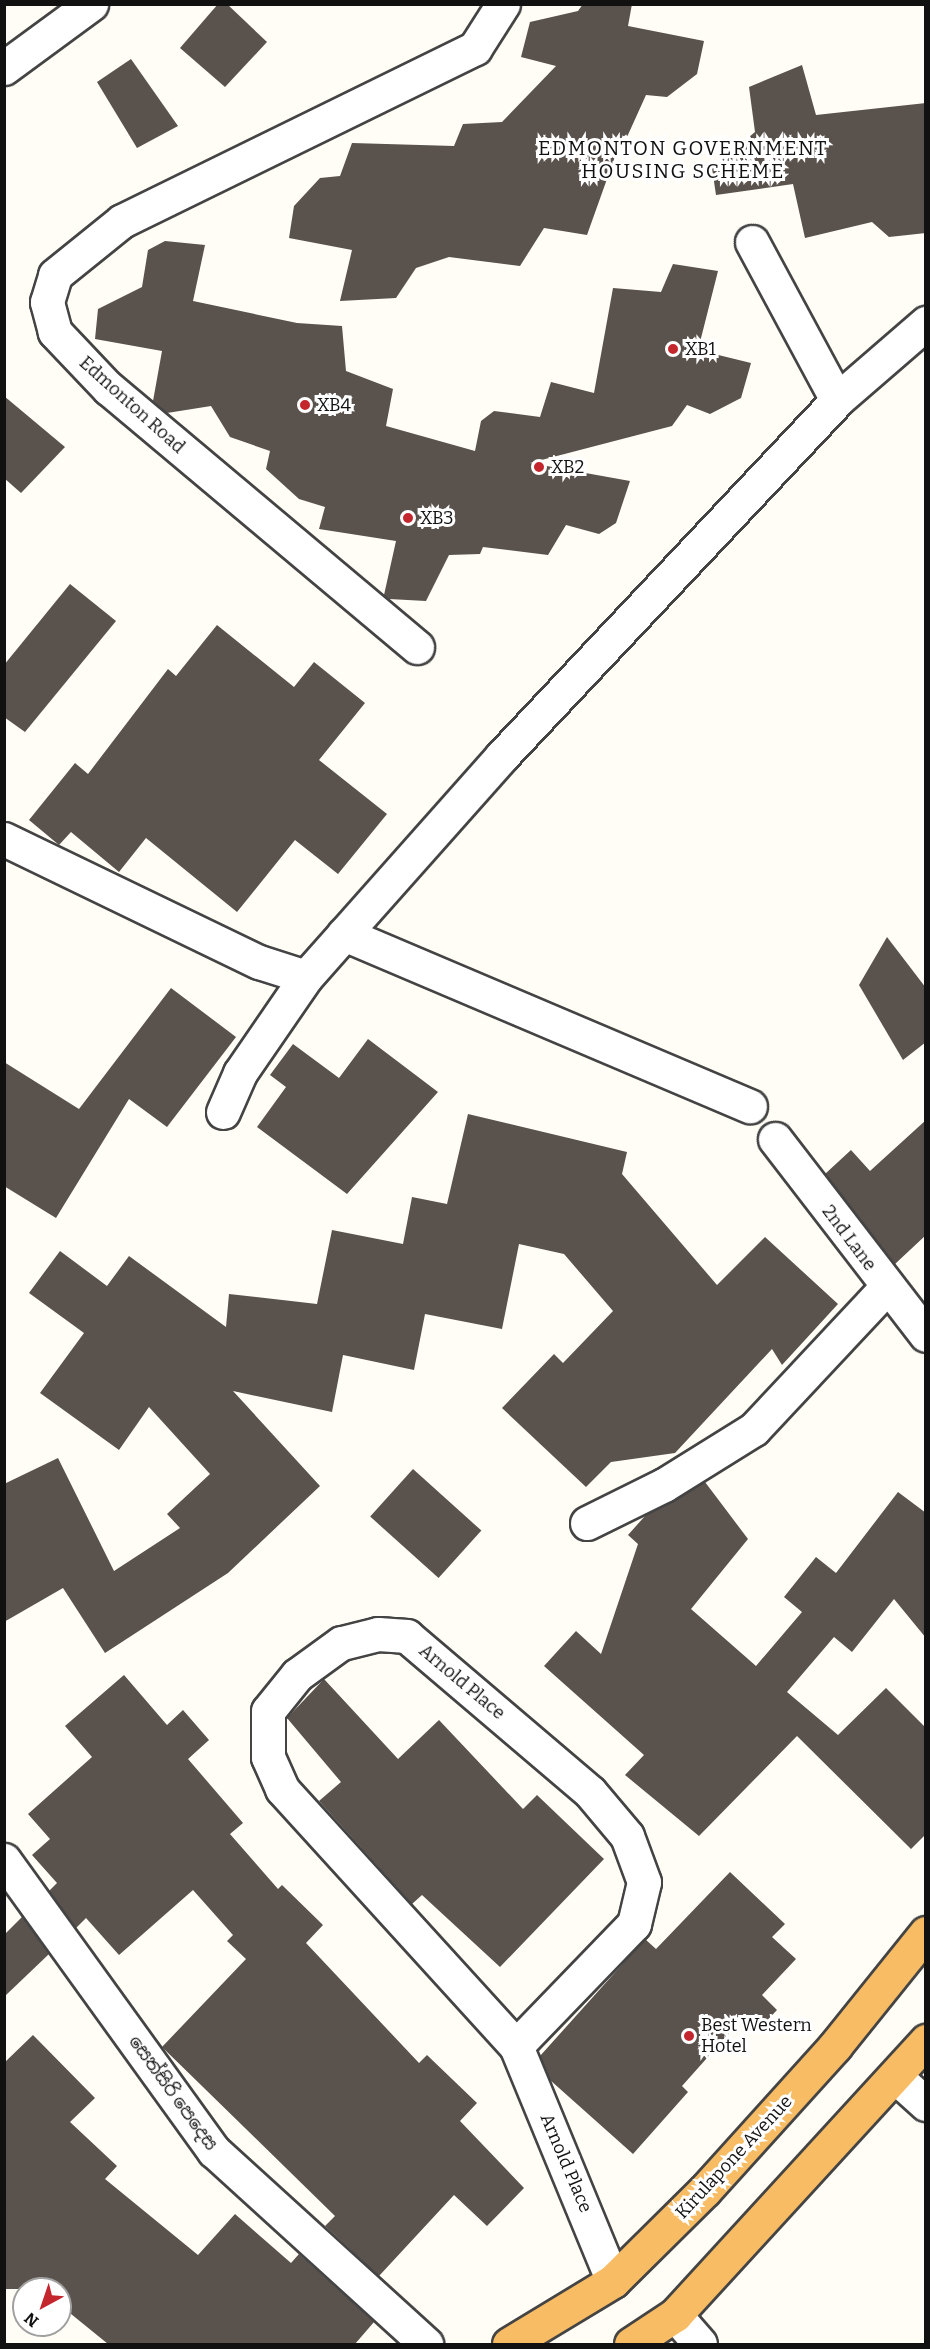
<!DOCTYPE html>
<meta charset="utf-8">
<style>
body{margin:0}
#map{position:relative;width:930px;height:2349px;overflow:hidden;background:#fffdf5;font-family:Bitter,"Noto Sans Sinhala",serif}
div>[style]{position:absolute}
.building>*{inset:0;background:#5a524d;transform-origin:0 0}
.roads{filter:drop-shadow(2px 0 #444) drop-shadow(-2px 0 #444) drop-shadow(0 2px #444) drop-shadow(0 -2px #444)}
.minor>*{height:33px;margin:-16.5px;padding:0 16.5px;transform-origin:16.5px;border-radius:16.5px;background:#fff}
.trunk>*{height:33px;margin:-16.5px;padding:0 16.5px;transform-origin:16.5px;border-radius:16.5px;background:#f7bc64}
.dots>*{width:16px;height:16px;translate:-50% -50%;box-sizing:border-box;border:3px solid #fff;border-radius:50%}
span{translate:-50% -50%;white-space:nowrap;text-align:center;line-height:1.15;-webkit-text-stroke:6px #fff;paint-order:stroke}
.poi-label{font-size:18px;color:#111}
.left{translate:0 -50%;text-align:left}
.street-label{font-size:18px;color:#111}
.neighbourhood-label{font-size:20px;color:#111;letter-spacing:1.5px}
.frame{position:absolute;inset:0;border:6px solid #111;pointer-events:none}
.north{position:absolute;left:12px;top:2277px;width:60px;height:60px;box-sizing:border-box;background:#fff;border:2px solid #a0a0a0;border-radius:50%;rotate:220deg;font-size:16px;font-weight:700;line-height:24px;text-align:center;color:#111}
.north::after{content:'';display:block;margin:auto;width:21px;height:27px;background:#c4262e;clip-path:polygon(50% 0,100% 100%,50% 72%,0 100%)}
</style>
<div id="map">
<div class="building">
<div style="clip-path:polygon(218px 4px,227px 4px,267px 42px,225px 87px,180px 48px)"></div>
<div style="clip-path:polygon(583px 4px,632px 4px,628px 26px,704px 41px,697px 74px,667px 97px,646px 95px,627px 137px,622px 137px,587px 235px,544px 228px,520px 266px,449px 257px,416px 268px,396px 298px,340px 301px,352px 250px,289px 238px,294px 206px,320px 178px,340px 176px,352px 143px,454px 146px,463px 124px,502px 122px,556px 66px,521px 57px,530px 22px,578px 11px)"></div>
<div style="clip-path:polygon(131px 59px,178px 126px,137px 148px,97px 82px)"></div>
<div style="clip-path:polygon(802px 65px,816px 115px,926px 103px,926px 233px,889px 237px,872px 222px,805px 238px,793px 184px,716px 195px,712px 168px,755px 132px,749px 87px)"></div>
<div style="clip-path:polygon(165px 241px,205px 245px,193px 301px,297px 323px,342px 326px,346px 371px,393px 389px,386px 426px,475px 451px,481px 421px,494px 411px,540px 417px,551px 382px,594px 393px,613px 288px,661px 292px,673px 264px,718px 271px,698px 350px,751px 363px,741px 398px,710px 414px,687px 405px,672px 426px,530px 463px,630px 481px,616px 523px,599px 534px,566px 525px,548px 555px,483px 547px,480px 554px,449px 555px,426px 601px,389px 599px,384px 595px,396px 541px,319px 529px,325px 507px,299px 499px,266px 469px,270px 451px,230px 437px,211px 406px,167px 413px,153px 401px,162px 351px,95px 339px,98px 309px,142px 287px,148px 250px)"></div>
<div style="clip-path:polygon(4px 396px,65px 447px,21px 493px,4px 478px)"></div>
<div style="clip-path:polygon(70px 584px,116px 621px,25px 732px,4px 717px,4px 665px)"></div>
<div style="clip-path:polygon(217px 625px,294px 687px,314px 662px,365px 703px,319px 760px,387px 814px,338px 874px,295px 840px,237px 912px,146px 838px,119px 872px,71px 832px,59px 845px,29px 820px,75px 763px,88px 774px,168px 669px,176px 676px)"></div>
<div style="clip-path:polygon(887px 937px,926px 988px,926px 1042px,903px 1060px,859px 985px)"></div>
<div style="clip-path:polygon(171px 988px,236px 1037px,167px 1127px,129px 1099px,56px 1218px,4px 1186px,4px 1062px,79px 1109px)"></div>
<div style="clip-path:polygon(368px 1039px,438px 1092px,347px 1194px,257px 1127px,286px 1087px,270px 1075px,293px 1044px,339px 1078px)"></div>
<div style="clip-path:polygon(468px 1114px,627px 1152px,622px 1174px,717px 1285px,765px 1237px,838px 1304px,782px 1365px,772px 1349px,675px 1453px,611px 1462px,586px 1487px,502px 1408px,554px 1354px,563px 1363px,613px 1311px,564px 1254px,519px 1244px,502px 1329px,425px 1314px,414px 1370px,343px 1355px,332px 1412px,233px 1391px,320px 1486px,228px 1573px,105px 1653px,63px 1588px,4px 1622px,4px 1484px,58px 1458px,114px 1571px,180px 1528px,167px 1514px,210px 1474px,149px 1407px,119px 1450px,40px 1393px,84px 1333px,29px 1293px,60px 1251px,107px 1286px,129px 1256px,226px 1327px,229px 1294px,317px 1304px,332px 1230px,403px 1244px,412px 1197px,447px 1204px)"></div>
<div style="clip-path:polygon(926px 1120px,926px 1235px,895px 1264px,825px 1174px,851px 1150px,870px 1171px)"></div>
<div style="left:413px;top:1469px;width:92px;height:64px;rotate:42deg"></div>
<div style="clip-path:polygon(705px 1482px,748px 1539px,691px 1609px,756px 1666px,802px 1612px,784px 1597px,816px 1557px,836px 1573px,898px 1492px,926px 1513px,926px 1638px,894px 1599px,852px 1652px,834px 1637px,787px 1692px,838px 1735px,886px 1688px,926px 1728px,926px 1834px,911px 1849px,797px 1736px,699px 1836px,625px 1775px,644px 1755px,544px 1666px,576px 1631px,601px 1654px,638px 1544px,628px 1535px,645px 1516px)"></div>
<div style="clip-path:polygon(124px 1675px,167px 1725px,183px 1710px,209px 1740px,188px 1759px,243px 1823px,230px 1834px,278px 1889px,282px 1885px,323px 1925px,306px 1943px,419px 2063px,427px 2055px,477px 2103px,460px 2121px,524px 2188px,487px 2226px,454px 2195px,379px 2276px,325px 2226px,335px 2216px,162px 2047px,246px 1959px,227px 1941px,233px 1935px,193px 1890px,119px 1955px,86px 1918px,76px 1928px,49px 1891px,57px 1883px,32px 1855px,50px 1839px,28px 1814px,92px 1757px,65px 1726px)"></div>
<div style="clip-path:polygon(324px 1679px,398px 1759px,439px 1720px,523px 1809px,537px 1795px,604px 1859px,500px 1967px,422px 1895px,412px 1904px,319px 1801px,341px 1782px,287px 1718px)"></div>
<div style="clip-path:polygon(730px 1872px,785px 1924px,772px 1937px,796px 1959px,762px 1995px,777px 2010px,754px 2034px,740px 2021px,682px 2086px,688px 2092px,633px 2154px,550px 2080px,540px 2056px,645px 1939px,656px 1949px)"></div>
<div style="clip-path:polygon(22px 1917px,49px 1954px,4px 1997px,4px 1935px)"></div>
<div style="clip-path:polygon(33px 2035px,95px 2098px,70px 2122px,117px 2166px,105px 2179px,198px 2255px,235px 2214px,291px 2263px,299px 2254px,374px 2322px,355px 2344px,108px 2344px,60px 2305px,60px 2289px,4px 2289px,4px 2063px)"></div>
</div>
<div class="roads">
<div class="minor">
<div style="left:4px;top:68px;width:108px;rotate:-36.3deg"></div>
<div style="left:752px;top:242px;width:179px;rotate:61.7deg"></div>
<div style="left:417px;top:647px;width:402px;rotate:-140deg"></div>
<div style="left:109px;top:389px;width:79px;rotate:-133.5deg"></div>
<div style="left:55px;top:332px;width:31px;rotate:-105deg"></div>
<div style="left:47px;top:302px;width:28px;rotate:-73deg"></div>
<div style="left:55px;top:275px;width:86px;rotate:-38.9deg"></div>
<div style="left:122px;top:221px;width:393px;rotate:-26.1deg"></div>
<div style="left:475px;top:48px;width:52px;rotate:-57.5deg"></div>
<div style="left:4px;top:839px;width:283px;rotate:25.8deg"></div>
<div style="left:259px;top:962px;width:49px;rotate:17.7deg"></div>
<div style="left:306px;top:977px;width:57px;rotate:-48.5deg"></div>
<div style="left:344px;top:934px;width:441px;rotate:23deg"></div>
<div style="left:344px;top:934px;width:238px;rotate:-48.4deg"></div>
<div style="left:502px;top:756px;width:489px;rotate:-46.7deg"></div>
<div style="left:837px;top:400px;width:118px;rotate:-40.9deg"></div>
<div style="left:223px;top:1112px;width:43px;rotate:-66.4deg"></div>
<div style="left:240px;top:1073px;width:116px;rotate:-55.5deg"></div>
<div style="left:775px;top:1139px;width:247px;rotate:52.4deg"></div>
<div style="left:587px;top:1523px;width:86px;rotate:-26.3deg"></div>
<div style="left:664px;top:1485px;width:106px;rotate:-31.9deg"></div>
<div style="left:754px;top:1429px;width:195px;rotate:-46.9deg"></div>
<div style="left:4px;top:1860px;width:359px;rotate:54.2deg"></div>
<div style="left:214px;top:2151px;width:287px;rotate:42.3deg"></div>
<div style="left:516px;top:2046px;width:170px;rotate:-46deg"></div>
<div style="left:634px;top:1924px;width:43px;rotate:-76.6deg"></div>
<div style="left:644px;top:1882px;width:49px;rotate:-110.3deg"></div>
<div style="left:627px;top:1836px;width:57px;rotate:-130.1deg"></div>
<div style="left:590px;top:1792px;width:240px;rotate:-139.6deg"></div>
<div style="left:407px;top:1636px;width:29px;rotate:-176deg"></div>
<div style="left:378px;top:1634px;width:38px;rotate:166deg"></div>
<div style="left:341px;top:1643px;width:54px;rotate:144deg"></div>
<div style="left:297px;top:1675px;width:46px;rotate:128.9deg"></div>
<div style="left:268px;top:1711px;width:46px;rotate:90deg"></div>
<div style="left:268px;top:1757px;width:35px;rotate:66deg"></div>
<div style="left:282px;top:1789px;width:348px;rotate:47.7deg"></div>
<div style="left:516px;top:2046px;width:254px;rotate:67.6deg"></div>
<div style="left:897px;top:2078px;width:39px;rotate:42deg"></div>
<div style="left:675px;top:2315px;width:38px;rotate:49deg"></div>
</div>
<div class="trunk">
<div style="left:509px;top:2344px;width:122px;rotate:-31.2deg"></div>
<div style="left:613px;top:2281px;width:129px;rotate:-44.7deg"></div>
<div style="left:705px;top:2190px;width:194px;rotate:-47.9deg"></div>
<div style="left:835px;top:2046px;width:145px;rotate:-51.2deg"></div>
<div style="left:631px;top:2344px;width:53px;rotate:-33.4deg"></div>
<div style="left:675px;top:2315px;width:372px;rotate:-47.5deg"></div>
</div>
</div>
<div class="dots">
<div style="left:673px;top:349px;background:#c4262e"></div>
<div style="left:305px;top:405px;background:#c4262e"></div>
<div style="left:539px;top:467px;background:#c4262e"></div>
<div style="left:408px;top:518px;background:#c4262e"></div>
<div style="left:689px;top:2036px;background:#c4262e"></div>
</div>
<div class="poi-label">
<span class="left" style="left:685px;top:349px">XB1</span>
<span class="left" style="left:317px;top:405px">XB4</span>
<span class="left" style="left:551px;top:467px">XB2</span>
<span class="left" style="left:420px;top:518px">XB3</span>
<span class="left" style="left:701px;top:2036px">Best Western<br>Hotel</span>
</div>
<div class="street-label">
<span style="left:132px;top:405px;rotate:42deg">Edmonton Road</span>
<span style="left:849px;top:1238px;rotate:53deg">2nd Lane</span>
<span style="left:462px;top:1682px;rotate:40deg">Arnold Place</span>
<span style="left:173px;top:2093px;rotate:54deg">සෙත්සිරි පෙදෙස</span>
<span style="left:734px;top:2157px;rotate:-47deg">Kirulapone Avenue</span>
<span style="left:566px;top:2163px;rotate:67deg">Arnold Place</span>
</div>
<div class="neighbourhood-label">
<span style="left:683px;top:160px">EDMONTON GOVERNMENT<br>HOUSING SCHEME</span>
</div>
<div class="frame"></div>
<div class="north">N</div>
</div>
